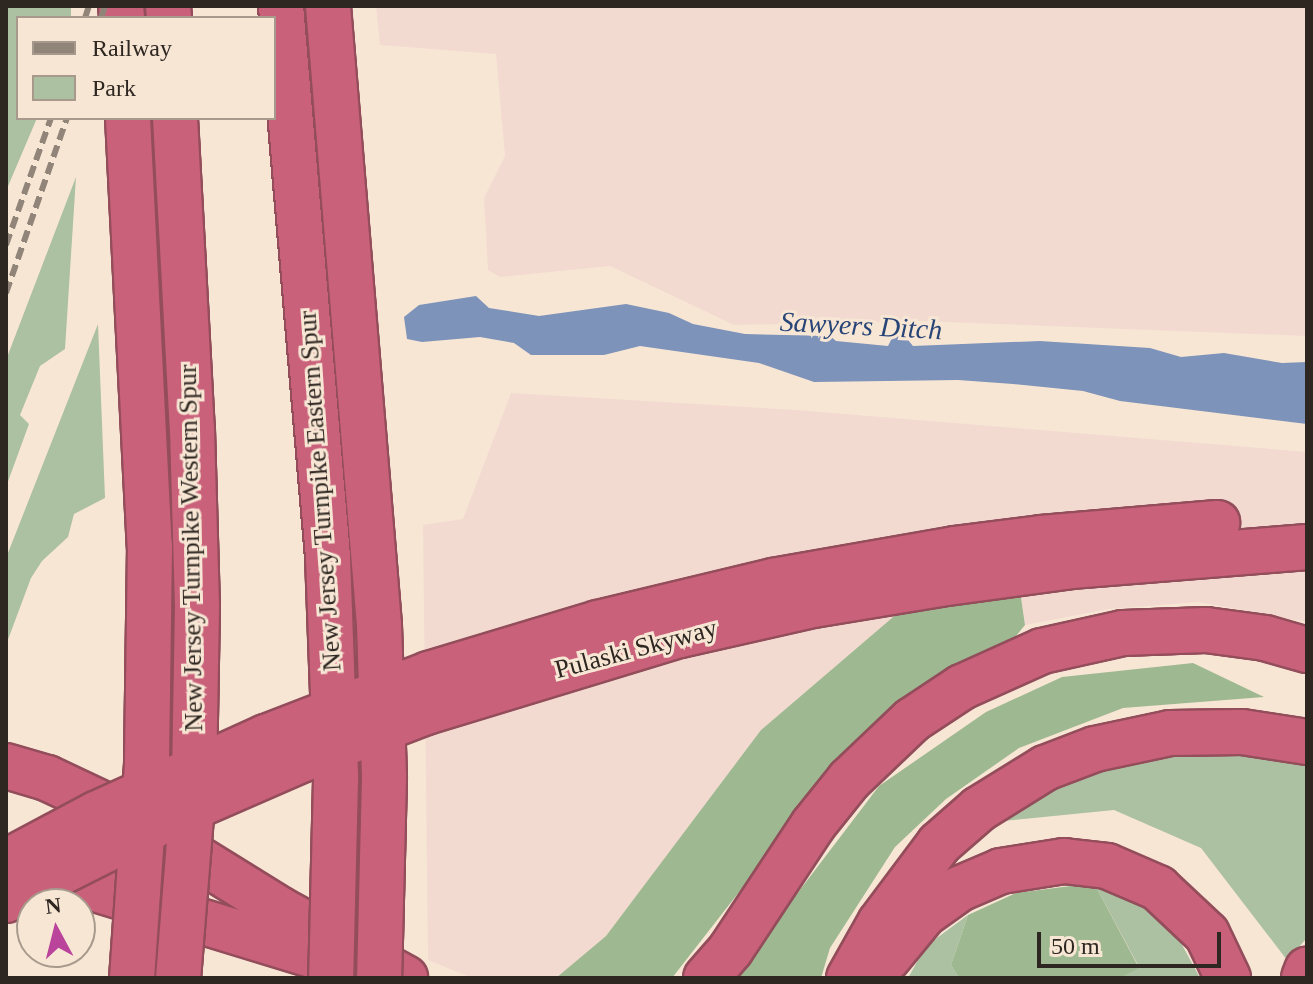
<!DOCTYPE html>
<style>
body{margin:0}
#map{position:relative;width:1313px;height:984px;overflow:hidden;background:#f8e6d5;font-family:Georgia,serif}
div>[style]{position:absolute}
.industrial>*{inset:0;background:#f2dad0}
.green>*{inset:0;background:#acc0a2}
.forest>*{inset:0;background:#9eb991}
.water>*{inset:0;background:#7d93b9}
.roads{filter:drop-shadow(2px 0 #934d5b) drop-shadow(-2px 0 #934d5b) drop-shadow(0 2px #934d5b) drop-shadow(0 -2px #934d5b)}
.highway>*{height:44px;margin:-22px;padding:0 22px;transform-origin:22px;border-radius:22px;background:#ca617a}
.rail>*{height:6px;margin-top:-3px;transform-origin:0;background:repeating-linear-gradient(90deg,#918479 0 12px,transparent 0 18px)}
.bridges{filter:drop-shadow(2px 0 #934d5b) drop-shadow(-2px 0 #934d5b) drop-shadow(0 2px #934d5b) drop-shadow(0 -2px #934d5b)}
.highway-bridge>*{height:44px;margin:-22px;padding:0 22px;transform-origin:22px;border-radius:22px;background:#ca617a}
span{translate:-50% -50%;white-space:nowrap;text-align:center;line-height:1.15;-webkit-text-stroke:6px #f8e6d5;paint-order:stroke}
.street-label{font-size:26px;color:#2e2721}
.water-label{font-size:28px;color:#284577;font-style:italic}
.frame{position:absolute;inset:0;border:8px solid #2e2721;pointer-events:none}
.legend{position:absolute;left:16px;top:16px;width:260px;height:104px;box-sizing:border-box;background:#f8e6d5;border:2px solid #a79a8d;margin:0;padding:10px 14px;list-style:none;font-size:24px;color:#2e2721}
.legend li{display:flex;align-items:center;gap:16px;height:40px}
.legend b{width:40px;border:2px solid #a79a8d}
.north{position:absolute;left:16px;top:888px;width:80px;height:80px;box-sizing:border-box;background:#f8e6d5;border:2px solid #a79a8d;border-radius:50%;rotate:353deg;font-size:22px;font-weight:700;line-height:32px;text-align:center;color:#2e2721}
.north::after{content:'';display:block;margin:auto;width:28px;height:36px;background:#ba449b;clip-path:polygon(50% 0,100% 100%,50% 72%,0 100%)}
.scale{position:absolute;left:1037px;top:932px;width:184px;height:36px;box-sizing:border-box;border:4px solid #2e2721;border-top:0;padding-left:10px;font-size:24px;line-height:28px;white-space:nowrap;color:#2e2721;-webkit-text-stroke:6px #f8e6d5;paint-order:stroke}
</style>
<div id="map">
<div class="industrial">
<div style="clip-path:polygon(376px 6px,1307px 6px,1307px 336px,918px 321px,734px 325px,610px 266px,500px 277px,488px 270px,484px 198px,505px 156px,496px 54px,380px 45px)"></div>
<div style="clip-path:polygon(511px 393px,797px 410px,1307px 452px,1307px 622px,1198px 602px,1109px 609px,1025px 625px,1020px 591px,761px 730px,606px 936px,556px 978px,472px 978px,428px 960px,423px 525px,463px 519px)"></div>
</div>
<div class="green">
<div style="clip-path:polygon(6px 6px,71px 6px,71px 18px,18px 18px,18px 118px,37px 118px,6px 191px)"></div>
<div style="clip-path:polygon(76px 177px,65px 349px,40px 366px,20px 415px,29px 424px,6px 487px,6px 360px)"></div>
<div style="clip-path:polygon(98px 324px,105px 498px,74px 514px,68px 537px,42px 561px,31px 578px,6px 645px,6px 558px)"></div>
<div style="clip-path:polygon(1150px 746px,1257px 746px,1307px 760px,1307px 938px,1287px 960px,1201px 848px,1114px 810px,984px 823px,1066px 776px)"></div>
<div style="clip-path:polygon(1094px 883px,1135px 899px,1174px 930px,1200px 978px,1120px 978px,1139px 967px)"></div>
<div style="clip-path:polygon(968px 915px,951px 965px,959px 978px,908px 978px,926px 946px)"></div>
</div>
<div class="forest">
<div style="clip-path:polygon(1020px 591px,1025px 625px,1011px 642px,926px 685px,856px 742px,672px 978px,556px 978px,606px 936px,761px 730px,899px 612px)"></div>
<div style="clip-path:polygon(1193px 663px,1264px 697px,1123px 708px,1019px 748px,946px 799px,895px 847px,830px 948px,821px 978px,733px 978px,879px 786px,986px 712px,1062px 677px)"></div>
<div style="clip-path:polygon(1094px 883px,1139px 968px,1120px 978px,959px 978px,951px 965px,968px 915px,1016px 893px)"></div>
</div>
<div class="water">
<div style="clip-path:polygon(476px 296px,489px 308px,539px 316px,626px 304px,669px 313px,693px 324px,745px 334px,830px 336px,836px 341px,888px 346px,893px 336px,903px 334px,913px 346px,1040px 341px,1150px 348px,1181px 357px,1224px 353px,1282px 363px,1307px 362px,1307px 424px,1120px 401px,1083px 391px,1013px 384px,958px 380px,814px 382px,759px 363px,640px 346px,604px 355px,531px 355px,514px 343px,480px 337px,422px 342px,407px 339px,404px 317px,419px 305px)"></div>
</div>
<div class="roads">
<div class="highway">
<div style="left:121px;top:6px;width:12px;rotate:85deg"></div>
<div style="left:168px;top:6px;width:12px;rotate:85deg"></div>
<div style="left:6px;top:766px;width:43px;rotate:16.3deg"></div>
<div style="left:47px;top:778px;width:96px;rotate:25.2deg"></div>
<div style="left:134px;top:819px;width:171px;rotate:31.8deg"></div>
<div style="left:279px;top:909px;width:144px;rotate:28.7deg"></div>
<div style="left:30px;top:869px;width:319px;rotate:17deg"></div>
<div style="left:887px;top:959px;width:58px;rotate:-50.6deg"></div>
<div style="left:924px;top:914px;width:43px;rotate:-35.5deg"></div>
<div style="left:959px;top:889px;width:46px;rotate:-23.2deg"></div>
<div style="left:1001px;top:871px;width:64px;rotate:-9deg"></div>
<div style="left:1064px;top:861px;width:43px;rotate:6.6deg"></div>
<div style="left:1107px;top:866px;width:56px;rotate:23.3deg"></div>
<div style="left:1158px;top:888px;width:67px;rotate:43.2deg"></div>
<div style="left:1207px;top:934px;width:49px;rotate:64.5deg"></div>
<div style="left:706px;top:978px;width:38px;rotate:-49deg"></div>
<div style="left:731px;top:949px;width:149px;rotate:-56.5deg"></div>
<div style="left:813px;top:825px;width:58px;rotate:-51.3deg"></div>
<div style="left:849px;top:780px;width:87px;rotate:-43.6deg"></div>
<div style="left:912px;top:720px;width:60px;rotate:-33.4deg"></div>
<div style="left:962px;top:687px;width:88px;rotate:-24.2deg"></div>
<div style="left:1042px;top:651px;width:83px;rotate:-12.5deg"></div>
<div style="left:1123px;top:633px;width:83px;rotate:-2.1deg"></div>
<div style="left:1206px;top:630px;width:60px;rotate:7.7deg"></div>
<div style="left:1265px;top:638px;width:44px;rotate:15.9deg"></div>
<div style="left:849px;top:978px;width:63px;rotate:-60.6deg"></div>
<div style="left:880px;top:923px;width:99px;rotate:-53.2deg"></div>
<div style="left:939px;top:844px;width:53px;rotate:-41.2deg"></div>
<div style="left:979px;top:809px;width:78px;rotate:-31.8deg"></div>
<div style="left:1045px;top:768px;width:53px;rotate:-20.8deg"></div>
<div style="left:1095px;top:749px;width:77px;rotate:-12deg"></div>
<div style="left:1170px;top:733px;width:72px;rotate:-0.8deg"></div>
<div style="left:1242px;top:732px;width:66px;rotate:8.7deg"></div>
<div style="left:1304px;top:978px;width:9px;rotate:-69deg"></div>
</div>
</div>
<div class="rail">
<div style="left:85px;top:18px;width:13px;rotate:-72deg"></div>
<div style="left:101px;top:18px;width:13px;rotate:-72deg"></div>
<div style="left:6px;top:245px;width:135px;rotate:-70.5deg"></div>
<div style="left:6px;top:293px;width:185px;rotate:-70.8deg"></div>
</div>
<div class="bridges">
<div class="highway-bridge">
<div style="left:281px;top:6px;width:553px;rotate:85.12deg"></div>
<div style="left:328px;top:557px;width:223px;rotate:87.9deg"></div>
<div style="left:336px;top:780px;width:198px;rotate:91.4deg"></div>
<div style="left:328px;top:6px;width:621px;rotate:85.29deg"></div>
<div style="left:379px;top:625px;width:153px;rotate:88.1deg"></div>
<div style="left:384px;top:778px;width:200px;rotate:91.4deg"></div>
<div style="left:128px;top:118px;width:429px;rotate:87.1deg"></div>
<div style="left:150px;top:546px;width:218px;rotate:90.8deg"></div>
<div style="left:147px;top:764px;width:215px;rotate:94deg"></div>
<div style="left:175px;top:118px;width:311px;rotate:86.9deg"></div>
<div style="left:192px;top:429px;width:177px;rotate:88.4deg"></div>
<div style="left:197px;top:606px;width:174px;rotate:91deg"></div>
<div style="left:194px;top:780px;width:199px;rotate:94.6deg"></div>
<div style="left:6px;top:862px;width:102px;rotate:-28.1deg"></div>
<div style="left:96px;top:814px;width:187px;rotate:-24.4deg"></div>
<div style="left:266px;top:737px;width:175px;rotate:-21.1deg"></div>
<div style="left:429px;top:674px;width:177px;rotate:-16.8deg"></div>
<div style="left:598px;top:623px;width:180px;rotate:-13.5deg"></div>
<div style="left:773px;top:581px;width:184px;rotate:-10deg"></div>
<div style="left:954px;top:549px;width:88px;rotate:-7.2deg"></div>
<div style="left:1041px;top:538px;width:177px;rotate:-4.9deg"></div>
<div style="left:6px;top:900px;width:191px;rotate:-26.7deg"></div>
<div style="left:177px;top:814px;width:135px;rotate:-23.5deg"></div>
<div style="left:301px;top:760px;width:134px;rotate:-21deg"></div>
<div style="left:426px;top:712px;width:265px;rotate:-16.9deg"></div>
<div style="left:680px;top:635px;width:136px;rotate:-12.7deg"></div>
<div style="left:813px;top:605px;width:129px;rotate:-9.4deg"></div>
<div style="left:940px;top:584px;width:132px;rotate:-7.8deg"></div>
<div style="left:1071px;top:566px;width:237px;rotate:-4.6deg"></div>
</div>
</div>
<div class="street-label">
<span style="left:320px;top:491px;rotate:-94deg">New Jersey Turnpike Eastern Spur</span>
<span style="left:191px;top:548px;rotate:-91deg">New Jersey Turnpike Western Spur</span>
<span style="left:636px;top:649px;rotate:-15deg">Pulaski Skyway</span>
</div>
<div class="water-label">
<span style="left:861px;top:326px;rotate:3deg">Sawyers Ditch</span>
</div>
<div class="frame"></div>
<ul class="legend">
<li><b style="height:10px;background:#918479"></b>Railway</li>
<li><b style="height:22px;background:#acc0a2"></b>Park</li>
</ul>
<div class="north">N</div>
<div class="scale">50 m</div>
</div>
